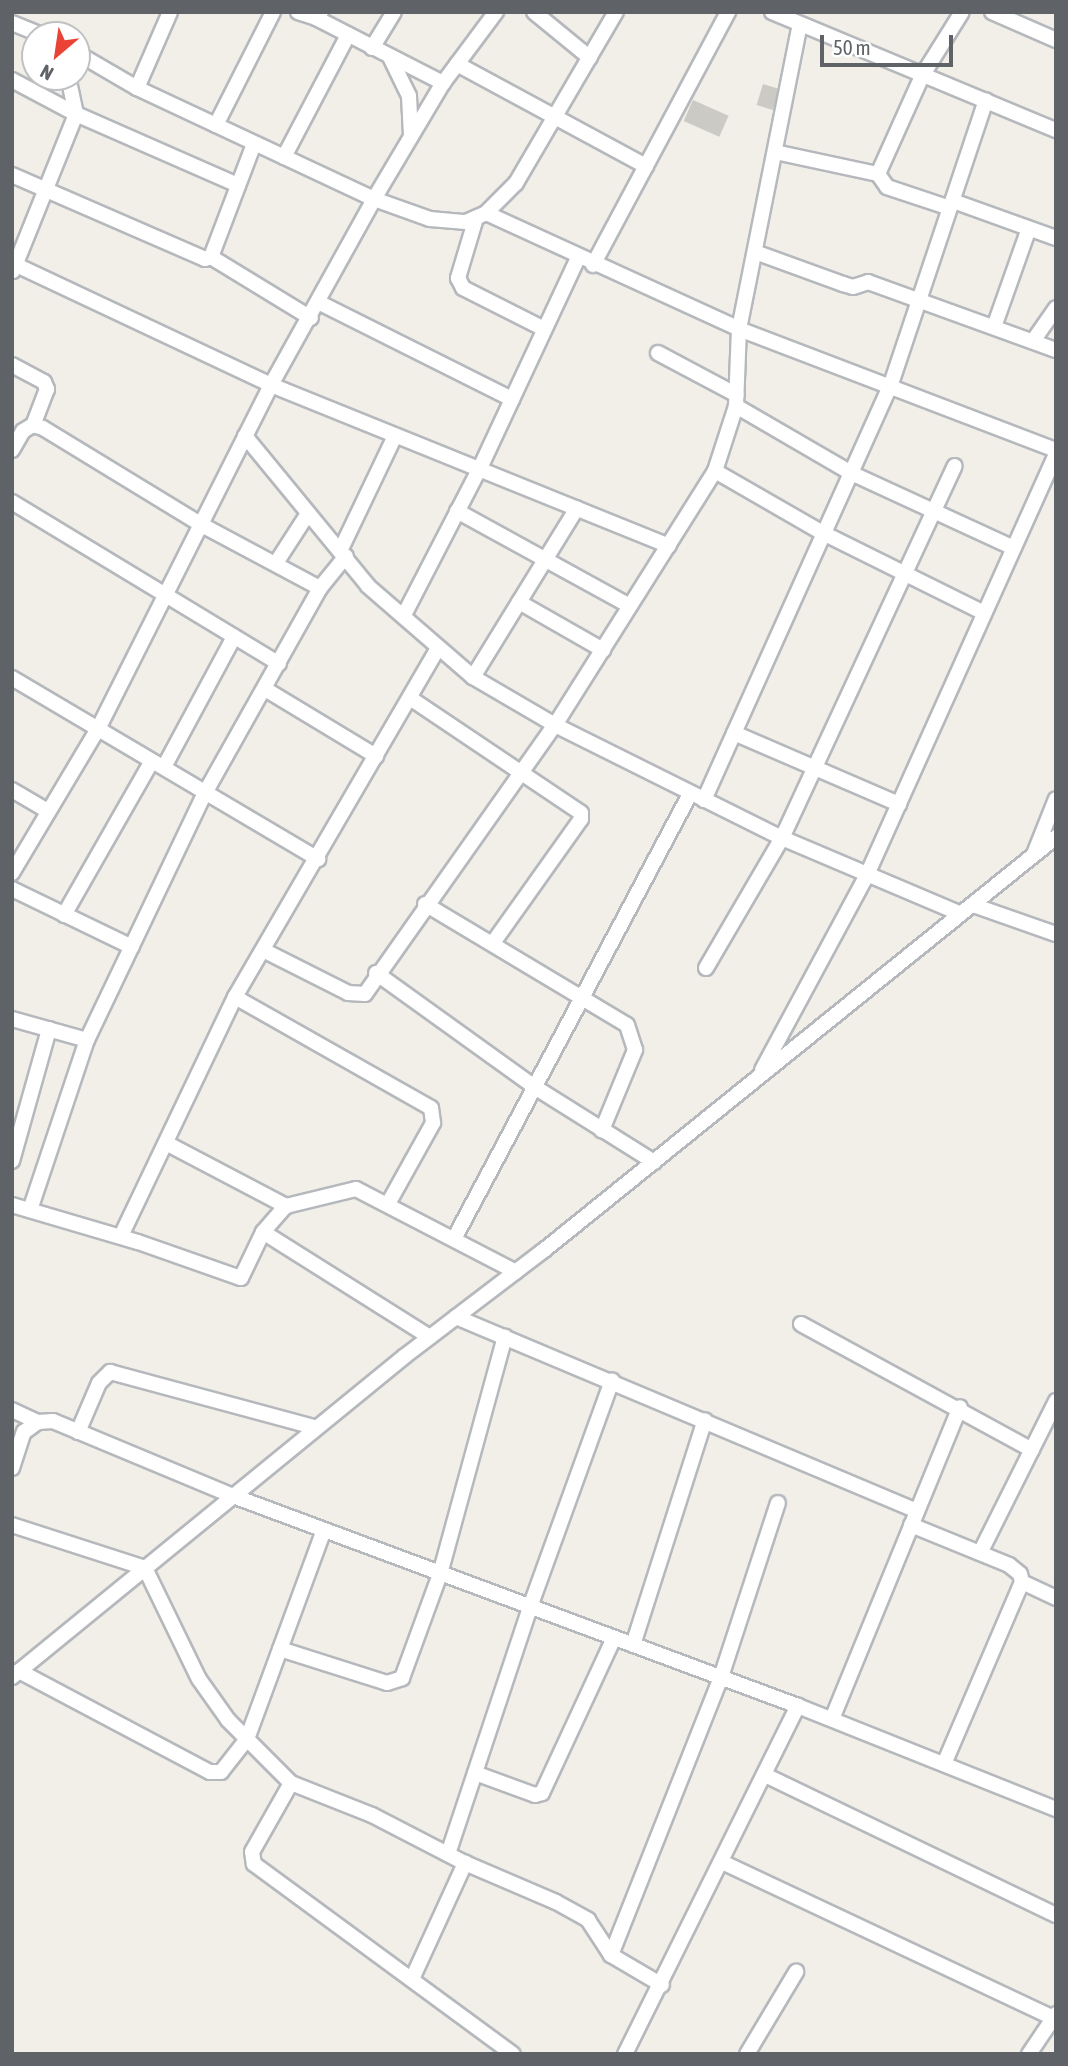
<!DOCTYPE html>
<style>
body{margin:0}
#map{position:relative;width:1068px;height:2066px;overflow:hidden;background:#f1efe8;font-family:"Asap Condensed",sans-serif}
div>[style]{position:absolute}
.building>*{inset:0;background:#cccac5;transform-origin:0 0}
.roads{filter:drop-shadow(2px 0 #b5b8bc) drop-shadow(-2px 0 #b5b8bc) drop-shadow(0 2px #b5b8bc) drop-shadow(0 -2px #b5b8bc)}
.street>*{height:14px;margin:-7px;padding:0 7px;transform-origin:7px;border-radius:7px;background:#fff}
span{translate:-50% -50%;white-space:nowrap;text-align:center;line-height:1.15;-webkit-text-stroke:7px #fff;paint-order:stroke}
.frame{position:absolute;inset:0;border:14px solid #5f6368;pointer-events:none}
.north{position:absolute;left:21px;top:21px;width:70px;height:70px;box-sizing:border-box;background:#fff;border:2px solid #bfc1c3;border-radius:50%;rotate:209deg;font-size:19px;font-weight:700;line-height:28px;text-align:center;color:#5f6368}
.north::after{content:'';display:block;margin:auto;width:24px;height:32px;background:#ea4335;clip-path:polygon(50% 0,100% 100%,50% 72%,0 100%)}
.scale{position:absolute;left:820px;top:35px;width:133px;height:32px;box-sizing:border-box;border:4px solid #5f6368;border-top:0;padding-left:9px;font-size:21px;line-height:24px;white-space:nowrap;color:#5f6368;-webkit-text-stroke:5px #fff;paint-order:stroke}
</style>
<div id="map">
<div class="building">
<div style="left:763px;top:84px;width:17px;height:22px;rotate:17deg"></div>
<div style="left:693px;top:100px;width:39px;height:23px;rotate:24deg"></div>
</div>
<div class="roads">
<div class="street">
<div style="left:298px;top:12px;width:19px;rotate:18deg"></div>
<div style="left:316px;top:18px;width:8px;rotate:-50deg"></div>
<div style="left:534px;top:12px;width:72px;rotate:39.4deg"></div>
<div style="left:772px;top:12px;width:308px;rotate:22.6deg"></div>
<div style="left:992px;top:12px;width:70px;rotate:23.6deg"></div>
<div style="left:316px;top:18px;width:143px;rotate:27.1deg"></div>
<div style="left:12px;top:23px;width:32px;rotate:22deg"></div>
<div style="left:372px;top:48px;width:42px;rotate:-58.6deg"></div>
<div style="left:77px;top:53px;width:69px;rotate:30.3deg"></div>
<div style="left:137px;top:88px;width:262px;rotate:25.1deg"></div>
<div style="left:374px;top:199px;width:59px;rotate:19.7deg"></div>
<div style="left:430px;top:219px;width:36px;rotate:5deg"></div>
<div style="left:466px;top:222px;width:22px;rotate:-24deg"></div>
<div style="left:486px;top:213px;width:42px;rotate:-45deg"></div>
<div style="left:516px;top:183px;width:198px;rotate:-59.7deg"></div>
<div style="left:390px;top:57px;width:43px;rotate:64deg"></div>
<div style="left:409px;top:96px;width:40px;rotate:87.1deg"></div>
<div style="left:457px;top:64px;width:215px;rotate:28.4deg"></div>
<div style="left:12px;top:80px;width:72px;rotate:28deg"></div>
<div style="left:76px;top:114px;width:177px;rotate:23.7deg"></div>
<div style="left:137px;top:88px;width:83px;rotate:-66.5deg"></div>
<div style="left:216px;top:125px;width:127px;rotate:-63.2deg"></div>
<div style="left:775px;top:152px;width:105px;rotate:12.1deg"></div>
<div style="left:878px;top:174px;width:16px;rotate:55deg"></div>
<div style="left:887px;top:187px;width:66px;rotate:18.4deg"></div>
<div style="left:284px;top:157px;width:138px;rotate:-62.3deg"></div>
<div style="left:878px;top:174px;width:107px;rotate:-65.8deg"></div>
<div style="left:922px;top:76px;width:75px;rotate:-58deg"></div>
<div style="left:12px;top:175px;width:210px;rotate:23.5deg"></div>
<div style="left:205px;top:259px;width:6px;rotate:-18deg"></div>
<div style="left:211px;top:257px;width:121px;rotate:-69.2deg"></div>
<div style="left:953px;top:201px;width:109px;rotate:19.8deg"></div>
<div style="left:486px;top:213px;width:278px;rotate:24.6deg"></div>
<div style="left:739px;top:329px;width:339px;rotate:20.9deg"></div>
<div style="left:476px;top:218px;width:63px;rotate:106.7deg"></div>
<div style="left:458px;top:278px;width:11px;rotate:63deg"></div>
<div style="left:463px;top:288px;width:91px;rotate:26.8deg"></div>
<div style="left:755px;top:252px;width:94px;rotate:20deg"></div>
<div style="left:843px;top:284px;width:10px;rotate:17deg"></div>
<div style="left:853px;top:287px;width:16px;rotate:-18deg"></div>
<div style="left:868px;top:282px;width:200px;rotate:19.9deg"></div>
<div style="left:211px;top:257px;width:117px;rotate:31.4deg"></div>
<div style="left:12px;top:263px;width:286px;rotate:25.2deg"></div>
<div style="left:271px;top:385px;width:429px;rotate:22deg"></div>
<div style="left:593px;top:265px;width:287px;rotate:-61.9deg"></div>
<div style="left:13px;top:271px;width:169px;rotate:-68.1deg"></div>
<div style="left:76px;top:114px;width:38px;rotate:-102deg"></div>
<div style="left:320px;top:303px;width:215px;rotate:26.6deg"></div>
<div style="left:994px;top:327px;width:102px;rotate:-70.5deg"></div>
<div style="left:1033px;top:341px;width:40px;rotate:-55.1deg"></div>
<div style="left:658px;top:353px;width:89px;rotate:28deg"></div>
<div style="left:12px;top:365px;width:36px;rotate:28deg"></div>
<div style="left:44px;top:382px;width:8px;rotate:67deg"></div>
<div style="left:47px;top:389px;width:39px;rotate:111deg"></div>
<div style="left:736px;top:406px;width:133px;rotate:30.2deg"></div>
<div style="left:851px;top:473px;width:179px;rotate:24.7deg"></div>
<div style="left:245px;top:436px;width:194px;rotate:50.6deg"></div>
<div style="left:368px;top:586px;width:139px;rotate:40.9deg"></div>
<div style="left:473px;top:677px;width:95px;rotate:30.3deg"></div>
<div style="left:555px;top:725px;width:254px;rotate:26.5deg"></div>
<div style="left:782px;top:838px;width:194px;rotate:23deg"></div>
<div style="left:12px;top:450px;width:22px;rotate:-60deg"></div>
<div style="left:23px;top:431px;width:12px;rotate:-31deg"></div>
<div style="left:33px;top:425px;width:10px;rotate:17deg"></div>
<div style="left:43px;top:428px;width:184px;rotate:31.4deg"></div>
<div style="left:200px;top:524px;width:136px;rotate:28.1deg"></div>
<div style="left:715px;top:471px;width:125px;rotate:29.9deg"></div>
<div style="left:823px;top:533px;width:180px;rotate:26.4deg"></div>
<div style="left:12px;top:502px;width:312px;rotate:31.2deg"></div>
<div style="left:457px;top:511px;width:197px;rotate:28.8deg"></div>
<div style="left:341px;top:549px;width:125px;rotate:-64.5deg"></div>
<div style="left:276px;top:563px;width:57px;rotate:-57.1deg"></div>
<div style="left:519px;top:602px;width:97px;rotate:29.7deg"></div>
<div style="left:404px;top:615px;width:165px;rotate:-62.7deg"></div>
<div style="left:480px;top:468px;width:232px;rotate:-65deg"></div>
<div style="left:473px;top:677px;width:198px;rotate:-58.4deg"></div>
<div style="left:12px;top:678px;width:356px;rotate:30.6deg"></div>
<div style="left:265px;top:689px;width:130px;rotate:31.1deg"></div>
<div style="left:410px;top:698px;width:206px;rotate:33.9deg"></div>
<div style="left:581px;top:813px;width:6px;rotate:90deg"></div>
<div style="left:581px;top:819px;width:152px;rotate:125.4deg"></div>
<div style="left:734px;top:733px;width:180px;rotate:23.3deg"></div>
<div style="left:164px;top:767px;width:148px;rotate:-61.7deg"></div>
<div style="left:12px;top:790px;width:42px;rotate:30.3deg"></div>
<div style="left:704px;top:800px;width:456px;rotate:-65.8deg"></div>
<div style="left:891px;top:384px;width:299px;rotate:-71.5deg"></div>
<div style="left:1034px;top:854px;width:59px;rotate:-68.2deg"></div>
<div style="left:12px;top:873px;width:168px;rotate:-59.2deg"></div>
<div style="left:98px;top:729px;width:385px;rotate:-63.3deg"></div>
<div style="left:271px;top:385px;width:213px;rotate:-61deg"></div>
<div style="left:374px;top:199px;width:135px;rotate:-59.3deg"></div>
<div style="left:443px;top:83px;width:89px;rotate:-53.3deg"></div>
<div style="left:12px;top:889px;width:133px;rotate:25.8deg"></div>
<div style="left:425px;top:904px;width:235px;rotate:30.9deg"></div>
<div style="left:627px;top:1025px;width:26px;rotate:72deg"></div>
<div style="left:635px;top:1050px;width:87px;rotate:112.4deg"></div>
<div style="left:973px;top:905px;width:88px;rotate:19.3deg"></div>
<div style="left:64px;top:915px;width:177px;rotate:-60.3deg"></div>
<div style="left:263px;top:950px;width:95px;rotate:26.8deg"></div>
<div style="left:348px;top:993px;width:17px;rotate:3deg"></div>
<div style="left:365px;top:994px;width:329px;rotate:-54.8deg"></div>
<div style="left:555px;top:725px;width:300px;rotate:-57.8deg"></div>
<div style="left:715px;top:471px;width:68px;rotate:-72.1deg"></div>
<div style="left:736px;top:406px;width:77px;rotate:-87.8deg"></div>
<div style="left:739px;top:329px;width:310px;rotate:-78.7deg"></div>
<div style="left:706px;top:968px;width:151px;rotate:-59.7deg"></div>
<div style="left:782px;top:838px;width:410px;rotate:-65.1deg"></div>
<div style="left:376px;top:973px;width:193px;rotate:35.7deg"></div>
<div style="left:533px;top:1086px;width:143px;rotate:32.1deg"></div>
<div style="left:235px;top:997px;width:225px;rotate:29.5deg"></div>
<div style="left:431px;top:1108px;width:15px;rotate:82deg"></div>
<div style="left:433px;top:1123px;width:93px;rotate:119.1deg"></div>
<div style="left:12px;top:1019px;width:78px;rotate:15.6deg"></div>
<div style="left:762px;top:1070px;width:219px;rotate:-61.7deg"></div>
<div style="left:866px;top:877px;width:463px;rotate:-65.8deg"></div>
<div style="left:166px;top:1143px;width:136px;rotate:27.7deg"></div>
<div style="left:12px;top:1161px;width:137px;rotate:-74.3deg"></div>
<div style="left:12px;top:1205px;width:131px;rotate:16.4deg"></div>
<div style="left:138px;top:1242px;width:109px;rotate:19.3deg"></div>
<div style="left:241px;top:1278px;width:51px;rotate:-64.4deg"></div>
<div style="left:263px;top:1232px;width:35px;rotate:-49deg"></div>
<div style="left:286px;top:1206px;width:72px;rotate:-13.7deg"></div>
<div style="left:356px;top:1189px;width:180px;rotate:27.4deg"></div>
<div style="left:30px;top:1210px;width:179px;rotate:-71.5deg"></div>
<div style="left:87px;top:1040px;width:274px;rotate:-64.5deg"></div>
<div style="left:205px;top:793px;width:235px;rotate:-60.7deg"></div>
<div style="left:320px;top:588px;width:41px;rotate:-50.9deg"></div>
<div style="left:263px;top:1232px;width:197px;rotate:32.2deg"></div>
<div style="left:121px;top:1236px;width:265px;rotate:-64.5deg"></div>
<div style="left:235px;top:997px;width:404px;rotate:-59.8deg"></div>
<div style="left:454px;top:1239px;width:504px;rotate:-62.06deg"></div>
<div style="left:456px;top:1317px;width:500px;rotate:22.82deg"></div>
<div style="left:801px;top:1324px;width:263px;rotate:28.6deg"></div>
<div style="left:12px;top:1410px;width:29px;rotate:25deg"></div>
<div style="left:78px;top:1432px;width:53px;rotate:-66.8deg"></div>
<div style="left:99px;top:1383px;width:16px;rotate:-45deg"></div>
<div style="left:110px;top:1372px;width:214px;rotate:15.1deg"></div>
<div style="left:12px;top:1468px;width:38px;rotate:-72deg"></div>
<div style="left:24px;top:1432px;width:17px;rotate:-36deg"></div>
<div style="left:38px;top:1422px;width:15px;rotate:-4deg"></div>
<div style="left:53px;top:1421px;width:195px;rotate:22.6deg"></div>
<div style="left:233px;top:1496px;width:603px;rotate:20.39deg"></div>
<div style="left:798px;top:1706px;width:278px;rotate:21.8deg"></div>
<div style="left:12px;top:1525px;width:140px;rotate:17.9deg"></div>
<div style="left:145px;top:1568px;width:123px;rotate:64.1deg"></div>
<div style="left:199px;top:1679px;width:50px;rotate:54.7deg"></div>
<div style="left:228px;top:1720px;width:89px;rotate:45deg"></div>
<div style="left:291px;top:1783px;width:87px;rotate:21.6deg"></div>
<div style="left:372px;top:1815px;width:105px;rotate:27.3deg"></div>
<div style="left:465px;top:1863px;width:99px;rotate:23.2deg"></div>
<div style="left:556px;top:1902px;width:37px;rotate:29deg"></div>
<div style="left:588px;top:1920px;width:42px;rotate:56.7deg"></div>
<div style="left:611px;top:1955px;width:59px;rotate:30.5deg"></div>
<div style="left:911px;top:1525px;width:106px;rotate:22.2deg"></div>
<div style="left:1009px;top:1565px;width:14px;rotate:39deg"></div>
<div style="left:1020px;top:1574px;width:8px;rotate:76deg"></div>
<div style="left:1022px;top:1582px;width:198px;rotate:113.2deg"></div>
<div style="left:980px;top:1553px;width:170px;rotate:-63.4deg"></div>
<div style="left:1022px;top:1582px;width:38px;rotate:25deg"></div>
<div style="left:633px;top:1645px;width:236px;rotate:-72.3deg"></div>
<div style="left:280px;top:1649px;width:112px;rotate:17.6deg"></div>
<div style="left:387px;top:1683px;width:16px;rotate:-18deg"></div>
<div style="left:402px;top:1678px;width:111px;rotate:-69.9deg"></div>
<div style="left:440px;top:1574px;width:246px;rotate:-74.7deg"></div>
<div style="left:19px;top:1671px;width:216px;rotate:27.9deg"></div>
<div style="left:210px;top:1772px;width:11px"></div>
<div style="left:221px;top:1772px;width:42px;rotate:-51.8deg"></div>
<div style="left:247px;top:1739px;width:223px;rotate:-69.8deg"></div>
<div style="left:12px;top:1677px;width:507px;rotate:-39.24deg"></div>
<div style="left:405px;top:1356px;width:173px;rotate:-37.3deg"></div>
<div style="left:543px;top:1251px;width:659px;rotate:-38.9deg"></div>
<div style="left:832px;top:1719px;width:337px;rotate:-67.7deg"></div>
<div style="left:475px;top:1773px;width:64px;rotate:20.1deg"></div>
<div style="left:535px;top:1795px;width:7px;rotate:-16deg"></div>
<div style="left:542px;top:1793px;width:171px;rotate:-65.1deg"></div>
<div style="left:765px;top:1775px;width:323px;rotate:25.7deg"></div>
<div style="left:291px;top:1783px;width:79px;rotate:119.5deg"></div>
<div style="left:252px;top:1852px;width:12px;rotate:81deg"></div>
<div style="left:254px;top:1864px;width:321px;rotate:36.3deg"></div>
<div style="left:448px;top:1854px;width:260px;rotate:-71.6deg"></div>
<div style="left:530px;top:1607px;width:241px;rotate:-70.1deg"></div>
<div style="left:722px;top:1862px;width:366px;rotate:25.2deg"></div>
<div style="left:611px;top:1955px;width:299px;rotate:-68.4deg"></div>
<div style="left:721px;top:1677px;width:183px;rotate:-71.9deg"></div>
<div style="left:412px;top:1979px;width:128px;rotate:-65.4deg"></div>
<div style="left:625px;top:2054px;width:389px;rotate:-63.6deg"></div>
<div style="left:747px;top:2054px;width:96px;rotate:-59.1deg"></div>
<div style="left:1029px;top:2054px;width:48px;rotate:-56deg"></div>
</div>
</div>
<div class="frame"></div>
<div class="north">N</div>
<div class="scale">50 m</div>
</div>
